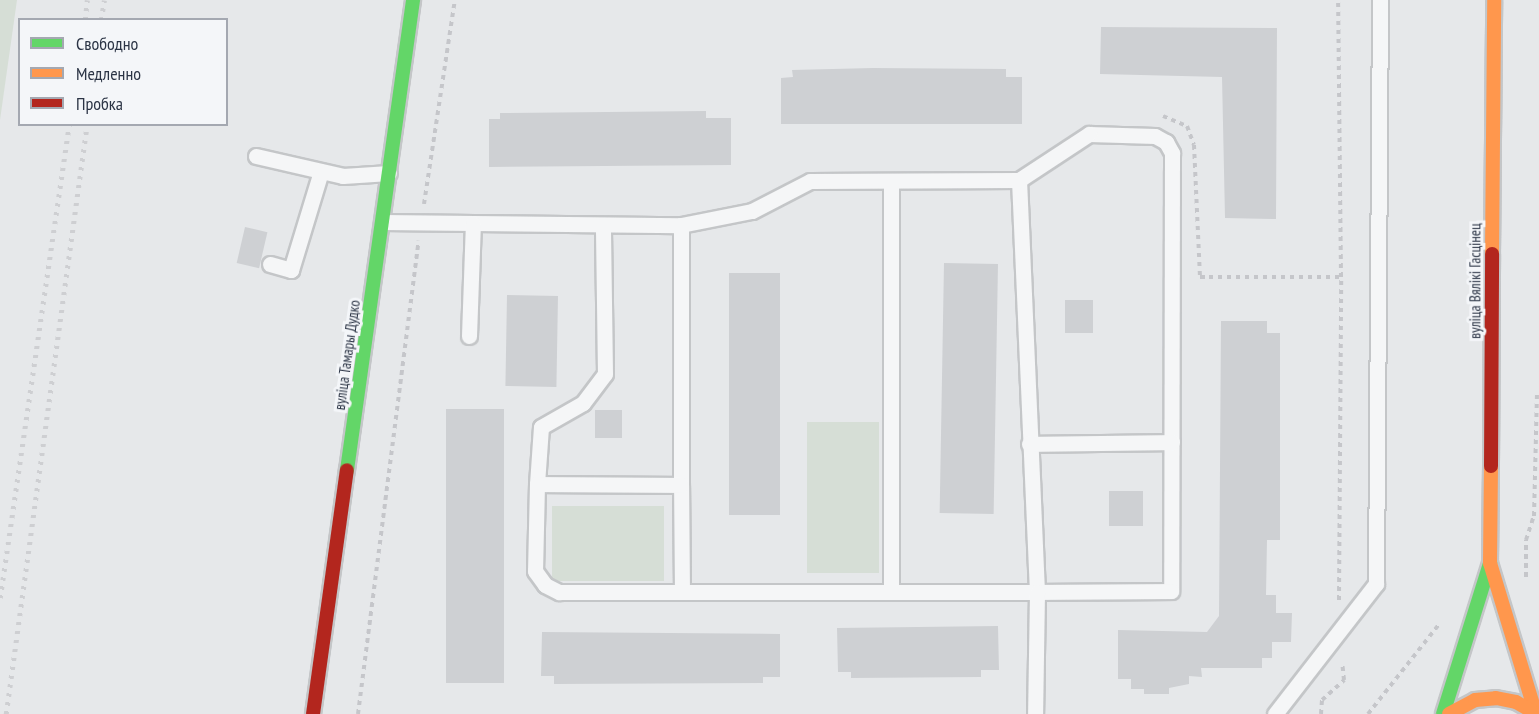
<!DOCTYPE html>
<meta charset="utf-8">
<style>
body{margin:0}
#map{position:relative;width:1539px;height:714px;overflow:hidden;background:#e6e8ea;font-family:"PT Sans Narrow",sans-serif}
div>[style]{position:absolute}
.green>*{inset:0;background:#d6ded6;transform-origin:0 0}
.building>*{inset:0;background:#ced0d3;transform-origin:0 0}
.path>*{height:4px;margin-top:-2px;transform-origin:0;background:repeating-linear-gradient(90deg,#c5c6ca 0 4.5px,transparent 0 9px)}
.roads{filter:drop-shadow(2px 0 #c4c6c8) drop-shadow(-2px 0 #c4c6c8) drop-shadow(0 2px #c4c6c8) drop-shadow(0 -2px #c4c6c8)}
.lane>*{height:15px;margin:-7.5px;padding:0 7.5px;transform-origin:7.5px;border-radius:7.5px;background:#f5f6f7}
.fast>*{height:14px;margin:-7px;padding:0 7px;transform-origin:7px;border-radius:7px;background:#63d668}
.slow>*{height:14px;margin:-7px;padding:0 7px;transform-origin:7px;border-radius:7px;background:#ff974d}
.jam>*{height:14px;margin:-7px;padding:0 7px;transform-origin:7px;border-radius:7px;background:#b3261e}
.rail>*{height:4.5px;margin-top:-2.25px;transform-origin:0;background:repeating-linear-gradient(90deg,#cecfd2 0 3px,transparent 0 9px)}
span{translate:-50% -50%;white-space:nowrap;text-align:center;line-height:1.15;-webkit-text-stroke:6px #f4f6f9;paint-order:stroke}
.street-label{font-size:15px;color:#2b3445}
.legend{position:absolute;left:18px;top:18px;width:210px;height:108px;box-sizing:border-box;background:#f4f6f9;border:2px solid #a4a8b1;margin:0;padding:8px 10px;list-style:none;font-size:18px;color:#2b3445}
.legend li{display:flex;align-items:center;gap:12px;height:30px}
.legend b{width:30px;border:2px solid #a4a8b1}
</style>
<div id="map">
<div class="green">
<div style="clip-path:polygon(0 0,17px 0,0 120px)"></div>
<div style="left:807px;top:422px;width:72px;height:151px"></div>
<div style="left:552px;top:506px;width:112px;height:75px"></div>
</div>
<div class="building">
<div style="clip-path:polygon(1101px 27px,1277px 28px,1276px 219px,1225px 218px,1222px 77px,1100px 74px)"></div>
<div style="clip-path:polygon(873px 68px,1006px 69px,1006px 77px,1022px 77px,1022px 124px,781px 124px,781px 78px,793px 77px,792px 70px)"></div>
<div style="clip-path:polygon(706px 111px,706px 118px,731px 118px,731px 165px,489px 167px,489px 119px,500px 119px,500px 113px)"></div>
<div style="left:245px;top:227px;width:23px;height:37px;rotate:13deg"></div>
<div style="left:944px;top:263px;width:54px;height:250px;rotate:1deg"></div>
<div style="left:729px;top:273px;width:51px;height:242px"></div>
<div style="left:507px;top:295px;width:51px;height:91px;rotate:1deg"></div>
<div style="left:1065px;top:300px;width:28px;height:33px"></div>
<div style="clip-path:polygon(1221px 321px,1267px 321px,1267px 333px,1280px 333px,1280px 540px,1267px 540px,1266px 595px,1276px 595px,1276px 613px,1292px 613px,1291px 642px,1272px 642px,1272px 658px,1262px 658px,1262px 668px,1201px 668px,1202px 677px,1189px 676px,1189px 684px,1169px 688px,1169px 694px,1144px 694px,1144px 689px,1131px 689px,1131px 679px,1118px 679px,1118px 630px,1207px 632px,1219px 616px)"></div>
<div style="left:446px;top:409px;width:58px;height:274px"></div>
<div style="left:595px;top:410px;width:27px;height:28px"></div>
<div style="left:1109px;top:491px;width:34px;height:35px"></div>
<div style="clip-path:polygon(998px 626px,999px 670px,981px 670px,981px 677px,851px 678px,851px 672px,838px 672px,837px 628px)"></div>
<div style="clip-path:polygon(542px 632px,780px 634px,780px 677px,763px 677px,763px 683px,554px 684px,554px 676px,541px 676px)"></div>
</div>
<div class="path">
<div style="left:1163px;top:116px;width:26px;rotate:23deg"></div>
<div style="left:1187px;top:126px;width:20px;rotate:70deg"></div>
<div style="left:1194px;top:145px;width:132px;rotate:87.4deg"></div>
<div style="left:1200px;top:277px;width:141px"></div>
<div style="left:1341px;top:277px;width:277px;rotate:-90.6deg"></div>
<div style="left:424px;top:204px;width:206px;rotate:-81.4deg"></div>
<div style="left:1526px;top:577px;width:37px;rotate:-90deg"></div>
<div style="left:1526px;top:540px;width:25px;rotate:-72deg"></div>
<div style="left:1534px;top:516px;width:123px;rotate:-88.6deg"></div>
<div style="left:1339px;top:600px;width:323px;rotate:-89.6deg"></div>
<div style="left:358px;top:714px;width:477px;rotate:-82.7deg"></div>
<div style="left:1321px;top:714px;width:14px;rotate:-86deg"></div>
<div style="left:1322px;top:700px;width:30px;rotate:-42deg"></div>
<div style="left:1344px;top:680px;width:18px;rotate:-96deg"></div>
<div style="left:1368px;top:714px;width:116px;rotate:-51.6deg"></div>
</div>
<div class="roads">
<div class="lane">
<div style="left:1089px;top:134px;width:66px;rotate:1.7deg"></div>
<div style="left:1155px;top:136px;width:13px;rotate:29deg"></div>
<div style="left:1166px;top:142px;width:13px;rotate:61deg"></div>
<div style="left:1172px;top:153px;width:438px;rotate:90.1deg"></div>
<div style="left:1171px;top:591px;width:134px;rotate:179.6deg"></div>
<div style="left:1037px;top:592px;width:412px;rotate:-92.5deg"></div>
<div style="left:1019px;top:180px;width:84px;rotate:-33.3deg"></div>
<div style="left:256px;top:156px;width:89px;rotate:12.9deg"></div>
<div style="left:343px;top:176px;width:46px;rotate:-3.7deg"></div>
<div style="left:382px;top:222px;width:299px;rotate:0.6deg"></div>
<div style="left:681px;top:225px;width:72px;rotate:-11.2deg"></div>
<div style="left:752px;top:211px;width:65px;rotate:-27.3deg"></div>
<div style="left:810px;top:181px;width:209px;rotate:-0.3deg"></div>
<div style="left:681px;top:225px;width:260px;rotate:90deg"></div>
<div style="left:270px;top:264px;width:22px;rotate:16deg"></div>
<div style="left:291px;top:270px;width:103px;rotate:-73.1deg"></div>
<div style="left:469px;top:336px;width:112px;rotate:-88deg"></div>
<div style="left:1029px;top:444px;width:143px;rotate:-0.8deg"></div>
<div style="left:537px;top:484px;width:57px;rotate:-86deg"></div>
<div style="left:541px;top:427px;width:48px;rotate:-29.7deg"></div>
<div style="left:583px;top:403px;width:36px;rotate:-53deg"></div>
<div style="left:605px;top:374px;width:149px;rotate:-90.8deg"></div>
<div style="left:891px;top:590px;width:407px;rotate:-90deg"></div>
<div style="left:682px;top:592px;width:107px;rotate:-90.5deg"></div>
<div style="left:681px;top:485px;width:144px;rotate:-179.6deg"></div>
<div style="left:537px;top:484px;width:87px;rotate:91.3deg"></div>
<div style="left:535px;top:571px;width:17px;rotate:54deg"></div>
<div style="left:545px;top:585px;width:16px;rotate:27deg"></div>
<div style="left:559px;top:592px;width:478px"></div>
<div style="left:1037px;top:592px;width:122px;rotate:90.9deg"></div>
<div style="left:1275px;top:714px;width:165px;rotate:-52.2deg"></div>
<div style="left:1376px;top:584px;width:584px;rotate:-89.61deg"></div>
</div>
<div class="fast">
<div style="left:347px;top:470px;width:475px;rotate:-82deg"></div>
<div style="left:1443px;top:714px;width:158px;rotate:-72.7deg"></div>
</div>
<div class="slow">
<div style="left:1492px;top:254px;width:254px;rotate:-89.5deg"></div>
<div style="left:1491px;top:466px;width:97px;rotate:90.6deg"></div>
<div style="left:1490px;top:563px;width:155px;rotate:73.1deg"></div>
<div style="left:1449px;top:714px;width:30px;rotate:-28deg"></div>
<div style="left:1475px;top:700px;width:21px;rotate:-5deg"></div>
<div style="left:1496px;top:698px;width:20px;rotate:11deg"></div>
<div style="left:1516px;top:702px;width:24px;rotate:30deg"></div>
</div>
<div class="jam">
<div style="left:1491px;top:466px;width:212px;rotate:-89.7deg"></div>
<div style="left:313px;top:714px;width:246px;rotate:-82.1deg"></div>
</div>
</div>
<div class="rail">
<div style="left:85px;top:20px;width:20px;rotate:-84deg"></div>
<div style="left:101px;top:20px;width:20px;rotate:-81deg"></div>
<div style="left:0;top:598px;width:479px;rotate:-81.7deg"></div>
<div style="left:6px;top:714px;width:596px;rotate:-82.18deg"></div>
</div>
<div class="street-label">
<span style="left:1475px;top:281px;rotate:-90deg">вуліца Вялікі Гасцінец</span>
<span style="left:347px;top:355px;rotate:-82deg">вуліца Тамары Дудко</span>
</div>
<ul class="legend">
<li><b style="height:8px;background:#63d668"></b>Свободно</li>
<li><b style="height:8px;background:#ff974d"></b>Медленно</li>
<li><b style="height:8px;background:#b3261e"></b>Пробка</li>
</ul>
</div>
